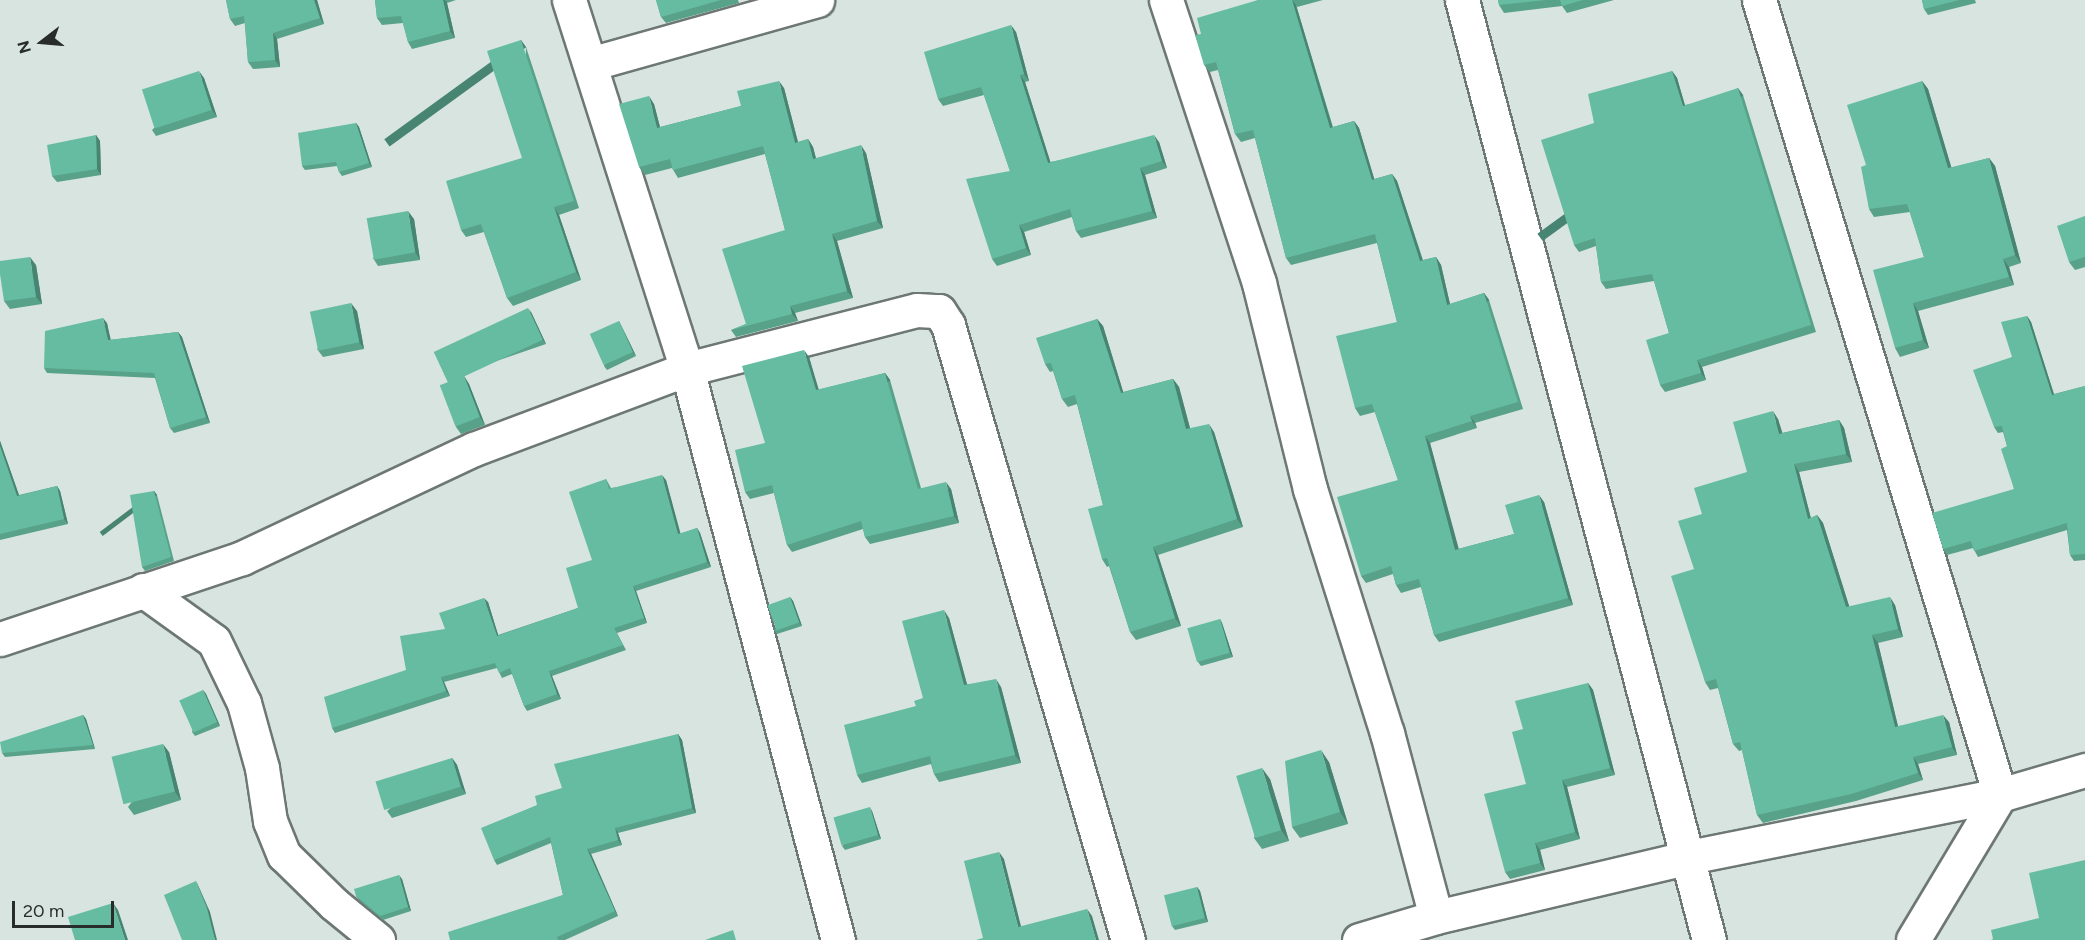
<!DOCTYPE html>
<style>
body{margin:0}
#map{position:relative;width:2085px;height:940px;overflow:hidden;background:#d8e4df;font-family:Figtree,sans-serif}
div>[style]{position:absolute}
.roads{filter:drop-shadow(2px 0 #6d7773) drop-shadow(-2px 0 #6d7773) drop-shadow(0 2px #6d7773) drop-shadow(0 -2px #6d7773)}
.minor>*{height:33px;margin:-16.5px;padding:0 16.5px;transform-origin:16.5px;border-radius:16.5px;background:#fff}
.wall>*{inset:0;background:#58a28a}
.shaded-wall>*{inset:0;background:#478471;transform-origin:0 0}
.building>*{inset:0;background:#66bca1;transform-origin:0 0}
span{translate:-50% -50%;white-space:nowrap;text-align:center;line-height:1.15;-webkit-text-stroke:4.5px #d8e4df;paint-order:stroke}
.north{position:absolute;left:12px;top:12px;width:60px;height:60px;-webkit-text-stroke:4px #d8e4df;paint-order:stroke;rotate:254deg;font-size:16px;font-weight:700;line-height:24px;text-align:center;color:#282c2b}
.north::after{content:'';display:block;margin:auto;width:21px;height:27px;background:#282c2b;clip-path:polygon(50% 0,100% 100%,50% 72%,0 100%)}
.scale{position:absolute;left:12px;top:901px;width:102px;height:27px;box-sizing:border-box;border:3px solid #282c2b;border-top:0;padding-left:8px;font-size:18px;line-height:21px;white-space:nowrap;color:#282c2b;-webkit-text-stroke:4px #d8e4df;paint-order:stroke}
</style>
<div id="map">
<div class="roads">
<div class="minor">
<div style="left:569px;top:0;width:387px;rotate:72.3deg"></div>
<div style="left:687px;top:369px;width:591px;rotate:75.19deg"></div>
<div style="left:1166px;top:0;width:298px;rotate:71.8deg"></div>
<div style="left:1259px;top:283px;width:212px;rotate:76.1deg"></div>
<div style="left:1310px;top:489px;width:256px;rotate:72.5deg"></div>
<div style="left:1387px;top:733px;width:190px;rotate:75.1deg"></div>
<div style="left:1462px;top:0;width:972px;rotate:75.28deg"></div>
<div style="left:1759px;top:0;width:831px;rotate:73.14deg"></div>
<div style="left:2000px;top:795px;width:169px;rotate:121deg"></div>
<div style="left:590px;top:64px;width:236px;rotate:-15.7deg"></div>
<div style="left:143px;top:590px;width:87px;rotate:35.7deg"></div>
<div style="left:214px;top:641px;width:69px;rotate:64.2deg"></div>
<div style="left:244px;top:703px;width:67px;rotate:74.5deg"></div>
<div style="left:262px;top:768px;width:54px;rotate:81.4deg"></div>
<div style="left:270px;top:821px;width:37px;rotate:68deg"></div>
<div style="left:284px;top:855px;width:70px;rotate:44.4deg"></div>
<div style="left:334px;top:904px;width:57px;rotate:39.3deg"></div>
<div style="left:0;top:639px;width:255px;rotate:-18.5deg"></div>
<div style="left:242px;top:558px;width:256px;rotate:-25.2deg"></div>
<div style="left:474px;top:449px;width:228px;rotate:-20.6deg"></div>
<div style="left:687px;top:369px;width:237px;rotate:-14.4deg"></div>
<div style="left:917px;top:310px;width:22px;rotate:3deg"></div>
<div style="left:939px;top:311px;width:17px;rotate:57deg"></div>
<div style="left:948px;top:325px;width:641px;rotate:73.69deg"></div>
<div style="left:1359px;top:940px;width:80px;rotate:-16.6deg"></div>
<div style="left:1436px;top:917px;width:260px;rotate:-13.3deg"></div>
<div style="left:1689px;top:857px;width:317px;rotate:-11.3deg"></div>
<div style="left:2000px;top:795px;width:89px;rotate:-16.4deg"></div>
</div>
</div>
<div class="wall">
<div style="clip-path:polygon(226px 0,317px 0,324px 24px,277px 39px,280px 67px,253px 69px,248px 62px,245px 23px,235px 26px,230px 19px)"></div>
<div style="clip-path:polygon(375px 0,456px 0,447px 3px,455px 38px,412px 49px,408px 42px,403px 23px,382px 25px,377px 18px)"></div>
<div style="clip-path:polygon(656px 0,738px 0,739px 3px,666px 23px,661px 17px)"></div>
<div style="clip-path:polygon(1258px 0,1323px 0,1297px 7px,1296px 5px,1333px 127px,1354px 121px,1359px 128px,1374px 179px,1392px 174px,1397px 181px,1423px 260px,1436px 257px,1441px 265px,1450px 304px,1484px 293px,1489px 300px,1523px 409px,1475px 423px,1477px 428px,1430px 443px,1458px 549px,1514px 534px,1544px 502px,1573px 605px,1439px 642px,1434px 635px,1421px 587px,1401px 593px,1396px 585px,1393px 574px,1366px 583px,1361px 576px,1398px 480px,1375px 412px,1360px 416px,1355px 408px,1397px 322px,1377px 243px,1291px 265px,1286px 258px,1255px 138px,1241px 142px,1235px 134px,1218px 70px,1210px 72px,1204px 65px,1201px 34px)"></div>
<div style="clip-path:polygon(1498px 0,1614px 0,1567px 13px,1562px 6px,1504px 13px,1499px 5px)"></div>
<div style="clip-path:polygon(1922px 0,1975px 0,1976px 3px,1928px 15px,1924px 9px)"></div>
<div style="clip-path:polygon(1016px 32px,1029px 81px,1025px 82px,1050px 162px,1159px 142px,1167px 168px,1145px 175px,1157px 218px,1081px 238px,1076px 231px,1072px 217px,1024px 232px,1031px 255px,997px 266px,992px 259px,1010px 171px,984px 95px,943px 106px,938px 99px)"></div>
<div style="clip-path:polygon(526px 47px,579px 208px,559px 215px,581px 280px,513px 306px,507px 298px,484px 232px,466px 237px,461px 230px,522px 158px)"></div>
<div style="clip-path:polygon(1672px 71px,1677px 78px,1685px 105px,1743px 95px,1816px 332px,1702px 367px,1706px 380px,1665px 392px,1660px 385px,1669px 333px,1654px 281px,1606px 289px,1601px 282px,1596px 246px,1579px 252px,1574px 245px,1594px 123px)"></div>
<div style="clip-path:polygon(204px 78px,217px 117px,156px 136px,152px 130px)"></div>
<div style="clip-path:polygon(1922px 81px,1928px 89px,1951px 168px,1989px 158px,1995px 166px,2021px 263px,2009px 267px,2014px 285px,1918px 311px,1929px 348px,1900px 357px,1895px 348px,1924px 257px,1910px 212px,1874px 217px,1869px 209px,1866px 165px)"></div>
<div style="clip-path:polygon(784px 88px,798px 142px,808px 139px,813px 147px,816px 158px,866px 153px,883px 228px,837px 241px,853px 298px,795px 313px,798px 321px,736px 337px,731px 330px,746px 324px,785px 230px,765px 154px,678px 178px,672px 168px,645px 175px,639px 167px,654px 104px,660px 127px,741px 106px)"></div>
<div style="clip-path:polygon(356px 123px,359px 127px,372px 167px,342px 176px,339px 172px,337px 166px,305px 170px,302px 166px)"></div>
<div style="clip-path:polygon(96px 135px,100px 141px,101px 175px,57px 182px,52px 176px)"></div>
<div style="clip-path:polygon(2085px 216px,2085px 267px,2075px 270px,2069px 262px)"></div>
<div style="clip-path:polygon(414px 219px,420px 260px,378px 266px,373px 258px)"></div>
<div style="clip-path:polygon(36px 265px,42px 304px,10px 309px,4px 301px)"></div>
<div style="clip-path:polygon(357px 311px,364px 349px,323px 357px,317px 349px)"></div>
<div style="clip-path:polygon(531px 312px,546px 344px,447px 378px,444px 374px)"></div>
<div style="clip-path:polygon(2027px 316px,2031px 322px,2054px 394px,2085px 386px,2085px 560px,2074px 561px,2070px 555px,2067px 530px,1978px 557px,1973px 548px,1947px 555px,1943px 549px,2014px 489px,2007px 446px,2003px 432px,1998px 433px,1994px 427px,2012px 357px)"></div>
<div style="clip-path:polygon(1097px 319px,1103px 326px,1123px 392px,1173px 379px,1179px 387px,1190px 428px,1214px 432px,1243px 527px,1158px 555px,1181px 626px,1136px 640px,1130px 632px,1109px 566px,1107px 567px,1102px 559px,1103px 505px,1077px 404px,1068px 407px,1062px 399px,1053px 371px,1050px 372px,1045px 364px)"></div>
<div style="clip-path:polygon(619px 321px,636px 356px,607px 370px,604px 366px)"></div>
<div style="clip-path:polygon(107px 323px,110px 340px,178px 332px,182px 337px,210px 423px,174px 433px,170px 428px,155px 378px,47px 373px,44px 368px)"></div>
<div style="clip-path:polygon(809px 357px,818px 390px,885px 373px,890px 380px,921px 488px,951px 489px,959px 523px,870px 544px,865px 537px,863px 529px,792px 552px,787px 545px,774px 493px,750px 499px,745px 492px,765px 443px)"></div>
<div style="clip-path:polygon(464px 376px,469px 384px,485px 425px,461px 434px,456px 427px)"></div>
<div style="clip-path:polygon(1778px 419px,1782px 433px,1839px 420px,1844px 428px,1852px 462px,1799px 472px,1811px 518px,1817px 515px,1823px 523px,1849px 607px,1895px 605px,1903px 637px,1878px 643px,1898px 726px,1949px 722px,1957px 755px,1918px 764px,1923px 780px,1856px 801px,1763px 823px,1757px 815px,1742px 750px,1739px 751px,1733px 744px,1718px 688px,1710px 690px,1705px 682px,1694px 569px,1702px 514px,1747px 472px)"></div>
<div style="clip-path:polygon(0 441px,19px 495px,57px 486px,60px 491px,68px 524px,0 540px)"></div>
<div style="clip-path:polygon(606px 479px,611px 488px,666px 480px,680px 534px,697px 528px,700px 533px,711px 567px,636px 591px,647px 623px,617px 633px,626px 650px,552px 676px,561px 699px,527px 711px,524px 706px,512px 674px,502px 678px,497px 668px,444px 682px,450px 696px,335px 733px,332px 728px,406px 670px,445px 629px,488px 602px,498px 635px,578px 608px,592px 560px)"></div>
<div style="clip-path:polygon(154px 491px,157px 495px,174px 561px,145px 571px,142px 567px)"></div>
<div style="clip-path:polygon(790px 597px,793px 601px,802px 626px,777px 634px,774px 630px)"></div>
<div style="clip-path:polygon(949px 618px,967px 684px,1001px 687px,1021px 763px,939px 782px,934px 774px,931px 764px,862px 783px,857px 775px,923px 698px)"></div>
<div style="clip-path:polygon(1220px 619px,1222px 623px,1233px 657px,1201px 666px,1198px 662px)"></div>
<div style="clip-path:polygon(1588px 683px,1593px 690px,1615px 775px,1567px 787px,1580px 839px,1540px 850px,1545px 870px,1510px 879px,1505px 872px,1526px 784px,1523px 729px)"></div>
<div style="clip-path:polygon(203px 690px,206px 694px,220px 726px,195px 736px,192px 732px)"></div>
<div style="clip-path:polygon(83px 715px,86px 719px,95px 749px,5px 757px,2px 753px)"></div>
<div style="clip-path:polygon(678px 734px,682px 740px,696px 813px,618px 833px,622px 845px,591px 854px,618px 916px,565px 940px,450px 940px,563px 895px,551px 843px,497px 865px,494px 860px,537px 805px,562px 788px)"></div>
<div style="clip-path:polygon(169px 752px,181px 800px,134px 815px,128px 807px)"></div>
<div style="clip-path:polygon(452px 758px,457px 765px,466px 794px,392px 818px,387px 811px)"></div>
<div style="clip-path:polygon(1329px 762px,1348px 824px,1300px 838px,1292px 827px)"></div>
<div style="clip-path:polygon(1270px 779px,1289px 841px,1262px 849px,1254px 838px)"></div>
<div style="clip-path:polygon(872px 811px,881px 839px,845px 850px,842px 846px)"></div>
<div style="clip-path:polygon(402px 879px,411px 911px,383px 920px,359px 900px,356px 896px)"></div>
<div style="clip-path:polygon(1197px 887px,1200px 891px,1208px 922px,1175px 930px,1172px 926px)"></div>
</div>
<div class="shaded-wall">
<div style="clip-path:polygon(314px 0,317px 0,324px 24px,320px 18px)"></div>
<div style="clip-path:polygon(443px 0,445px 0,447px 3px,455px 38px,450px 31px)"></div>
<div style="clip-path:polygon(1292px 0,1296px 5px,1335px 136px,1330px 128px)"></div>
<div style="clip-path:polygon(1011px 25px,1016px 32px,1029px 81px,1024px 74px)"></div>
<div style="clip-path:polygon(273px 33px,277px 39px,280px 67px,275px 60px)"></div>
<div style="left:521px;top:40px;width:9px;height:169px;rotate:54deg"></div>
<div style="clip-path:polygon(199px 71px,204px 78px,217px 117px,212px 110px)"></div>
<div style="clip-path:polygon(1672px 71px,1677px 78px,1687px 113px,1683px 106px)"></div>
<div style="clip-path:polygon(1020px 75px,1025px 82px,1053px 170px,1048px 163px)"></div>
<div style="clip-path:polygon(779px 81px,784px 88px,800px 150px,795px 143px)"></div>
<div style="clip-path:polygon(1922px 81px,1928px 89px,1954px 176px,1948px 168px)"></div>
<div style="left:1738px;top:88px;width:9px;height:248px;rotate:54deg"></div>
<div style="clip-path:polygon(649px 96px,654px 104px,662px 135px,657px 128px)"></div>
<div style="clip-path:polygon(1354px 121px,1359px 128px,1377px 188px,1372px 180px)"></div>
<div style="clip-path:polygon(356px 123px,359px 127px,372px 167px,369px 163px)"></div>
<div style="clip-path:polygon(96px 135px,100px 141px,101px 175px,97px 169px)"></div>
<div style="clip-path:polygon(1154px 135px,1159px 142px,1167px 168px,1162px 161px)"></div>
<div style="clip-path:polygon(808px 139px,813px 147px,818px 167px,813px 159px)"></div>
<div style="clip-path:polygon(861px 145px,866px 153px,883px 228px,877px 221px)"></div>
<div style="clip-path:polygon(1989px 158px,1995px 166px,2021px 263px,2015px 255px)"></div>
<div style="clip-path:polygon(1140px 168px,1145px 175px,1157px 218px,1152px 211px)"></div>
<div style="clip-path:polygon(1392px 174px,1397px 181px,1425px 268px,1420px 261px)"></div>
<div style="clip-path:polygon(554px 207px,559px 215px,581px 280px,576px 272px)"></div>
<div style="clip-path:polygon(408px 211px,414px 219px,420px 260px,415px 252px)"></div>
<div style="clip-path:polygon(1019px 225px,1024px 232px,1031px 255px,1026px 248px)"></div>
<div style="clip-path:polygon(832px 234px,837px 241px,853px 298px,847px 291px)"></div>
<div style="clip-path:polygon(30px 257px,36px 265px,42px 304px,36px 297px)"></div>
<div style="clip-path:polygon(1436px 257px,1441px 265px,1452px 313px,1447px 305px)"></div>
<div style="clip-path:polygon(2003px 259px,2009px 267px,2014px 285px,2009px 277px)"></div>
<div style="left:1484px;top:293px;width:9px;height:114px;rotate:54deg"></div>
<div style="clip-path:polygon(351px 303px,357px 311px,364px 349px,359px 342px)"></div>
<div style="clip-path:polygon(1913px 303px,1918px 311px,1929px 348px,1923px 340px)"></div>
<div style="clip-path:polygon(790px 306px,795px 313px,798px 321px,792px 314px)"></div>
<div style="clip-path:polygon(528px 308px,531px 312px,546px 344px,543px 340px)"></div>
<div style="clip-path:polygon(2027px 316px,2031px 322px,2056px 401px,2052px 395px)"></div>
<div style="clip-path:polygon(103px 318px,107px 323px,112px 345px,108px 340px)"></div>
<div style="clip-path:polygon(1097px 319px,1103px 326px,1126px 401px,1121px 393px)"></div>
<div style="clip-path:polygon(619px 321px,621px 325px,636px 356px,633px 352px)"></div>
<div style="clip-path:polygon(178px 332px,182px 337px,210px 423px,206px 417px)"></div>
<div style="clip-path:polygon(804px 350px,809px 357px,821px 397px,816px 390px)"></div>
<div style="clip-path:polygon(1697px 360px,1702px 367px,1706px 380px,1701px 373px)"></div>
<div style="left:885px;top:373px;width:9px;height:121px;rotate:54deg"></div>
<div style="clip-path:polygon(464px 376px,469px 384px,485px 425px,480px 417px)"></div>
<div style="clip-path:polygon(1173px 379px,1179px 387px,1192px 436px,1186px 429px)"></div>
<div style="clip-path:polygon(1773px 411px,1778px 419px,1785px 441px,1779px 434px)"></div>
<div style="clip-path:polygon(1470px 416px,1475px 423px,1477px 428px,1472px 421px)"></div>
<div style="clip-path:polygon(1839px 420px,1844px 428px,1852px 462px,1846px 454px)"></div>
<div style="clip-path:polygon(1209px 424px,1214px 432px,1243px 527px,1237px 519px)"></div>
<div style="clip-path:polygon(1425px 436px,1430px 443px,1461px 557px,1455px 550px)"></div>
<div style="clip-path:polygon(0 441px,21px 501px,17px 496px,0 446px)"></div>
<div style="clip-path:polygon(1794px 464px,1799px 472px,1813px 527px,1808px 519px)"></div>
<div style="clip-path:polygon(662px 475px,666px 480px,682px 539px,678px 534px)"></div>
<div style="clip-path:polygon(946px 482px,951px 489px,959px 523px,954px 516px)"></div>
<div style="clip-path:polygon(57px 486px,60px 491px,68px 524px,64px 519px)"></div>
<div style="left:154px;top:491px;width:5px;height:68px;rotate:53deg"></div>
<div style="clip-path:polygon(1539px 495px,1544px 502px,1573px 605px,1568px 598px)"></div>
<div style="clip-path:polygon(1817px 515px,1823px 523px,1852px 615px,1846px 607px)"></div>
<div style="clip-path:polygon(697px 528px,700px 533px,711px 567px,707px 562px)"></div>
<div style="clip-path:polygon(1153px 547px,1158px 555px,1181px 626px,1175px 618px)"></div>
<div style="clip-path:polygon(633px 586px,636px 591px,647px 623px,644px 618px)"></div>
<div style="clip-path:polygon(790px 597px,793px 601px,802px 626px,799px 622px)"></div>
<div style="clip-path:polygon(1890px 597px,1895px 605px,1903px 637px,1898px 629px)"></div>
<div style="clip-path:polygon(484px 598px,488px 602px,500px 641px,497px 636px)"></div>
<div style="clip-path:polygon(944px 610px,949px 618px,969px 692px,964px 685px)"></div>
<div style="clip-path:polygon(1220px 619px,1222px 623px,1233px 657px,1230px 653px)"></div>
<div style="clip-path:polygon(1872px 635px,1878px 643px,1900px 735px,1895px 727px)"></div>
<div style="clip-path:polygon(549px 671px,552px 676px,561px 699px,557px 694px)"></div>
<div style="clip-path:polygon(441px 677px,444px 682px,450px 696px,446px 691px)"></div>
<div style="clip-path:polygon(996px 679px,1001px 687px,1021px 763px,1015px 755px)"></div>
<div style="clip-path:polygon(1588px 683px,1593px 690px,1615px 775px,1610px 768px)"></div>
<div style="clip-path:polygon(203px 690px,206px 694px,220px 726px,217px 722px)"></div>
<div style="clip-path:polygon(83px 715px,86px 719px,95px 749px,93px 745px)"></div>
<div style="clip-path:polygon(1943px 715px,1949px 722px,1957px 755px,1952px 747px)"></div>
<div style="clip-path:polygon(678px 734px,682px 740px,696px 813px,692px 808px)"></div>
<div style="clip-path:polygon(163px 744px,169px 752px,181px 800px,175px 792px)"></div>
<div style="clip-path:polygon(1321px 750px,1329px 762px,1348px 824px,1340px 812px)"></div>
<div style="clip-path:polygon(1913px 757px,1918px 764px,1923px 780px,1918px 773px)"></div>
<div style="clip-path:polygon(452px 758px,457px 765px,466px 794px,461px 787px)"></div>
<div style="clip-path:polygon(1262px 768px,1270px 779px,1289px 841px,1281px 830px)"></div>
<div style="clip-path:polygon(1562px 780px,1567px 787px,1580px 839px,1575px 832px)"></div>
<div style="clip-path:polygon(870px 807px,872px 811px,881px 839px,878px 835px)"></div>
<div style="clip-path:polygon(615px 828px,618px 833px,622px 845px,618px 840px)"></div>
<div style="clip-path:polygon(1535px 843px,1540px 850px,1545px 870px,1540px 863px)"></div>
<div style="clip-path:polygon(587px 849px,591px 854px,618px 916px,615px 911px)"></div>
<div style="clip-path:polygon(999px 852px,1004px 859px,1023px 934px,1018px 927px)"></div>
<div style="clip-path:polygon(399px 875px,402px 879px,411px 911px,408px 907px)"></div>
<div style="clip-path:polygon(196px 881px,198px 885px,210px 912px,217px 940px,215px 940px)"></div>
<div style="clip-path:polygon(1197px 887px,1200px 891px,1208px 922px,1205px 918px)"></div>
<div style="clip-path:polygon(113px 903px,118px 910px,128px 940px,125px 940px)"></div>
<div style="clip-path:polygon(1087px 909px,1092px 916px,1099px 940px,1096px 940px)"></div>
</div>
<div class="building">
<div style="clip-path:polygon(226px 0,314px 0,320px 18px,273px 33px,275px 60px,248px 62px,244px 16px,230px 19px)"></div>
<div style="clip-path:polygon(375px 0,443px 0,450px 31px,408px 42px,401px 16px,377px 18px)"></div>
<div style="clip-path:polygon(656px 0,721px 0,661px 17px)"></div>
<div style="clip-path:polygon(1258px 0,1292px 0,1330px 128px,1354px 121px,1372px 180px,1392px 174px,1420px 261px,1436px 257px,1447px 305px,1484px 293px,1518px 402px,1470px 416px,1472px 421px,1425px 436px,1455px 550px,1514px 534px,1505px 505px,1539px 495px,1568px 598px,1434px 635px,1419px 579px,1396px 585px,1391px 566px,1361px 576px,1337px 497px,1398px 480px,1372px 404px,1355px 408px,1336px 336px,1397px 322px,1375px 234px,1286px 258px,1253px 130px,1235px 134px,1216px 62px,1204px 65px,1195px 35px,1201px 34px,1197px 18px)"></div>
<div style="clip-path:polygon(1498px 0,1546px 0,1499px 5px)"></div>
<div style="clip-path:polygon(1560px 0,1583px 0,1562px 6px)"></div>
<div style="clip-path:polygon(1922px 0,1959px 0,1924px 9px)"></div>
<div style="clip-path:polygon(1011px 25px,1024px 74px,1020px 75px,1048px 163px,1154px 135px,1162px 161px,1140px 168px,1152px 211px,1076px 231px,1070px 209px,1019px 225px,1026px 248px,992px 259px,966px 179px,1010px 171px,981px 87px,938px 99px,924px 52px)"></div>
<div style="clip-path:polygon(521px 40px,574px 201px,554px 207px,576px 272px,507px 298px,481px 224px,461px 230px,446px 181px,522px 158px,487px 51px)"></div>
<div style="left:199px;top:71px;width:41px;height:60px;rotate:72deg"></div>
<div style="clip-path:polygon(1672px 71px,1683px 106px,1738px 88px,1811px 325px,1697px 360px,1701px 373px,1660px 385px,1646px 340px,1669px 333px,1652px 274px,1601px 282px,1595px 238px,1574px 245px,1541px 140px,1594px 123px,1588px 94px)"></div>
<div style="clip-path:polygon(779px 81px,795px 143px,808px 139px,813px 159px,861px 145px,877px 221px,832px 234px,847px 291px,790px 306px,792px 314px,731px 330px,746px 324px,722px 249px,785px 230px,763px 146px,673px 170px,670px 159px,639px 167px,619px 104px,649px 96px,657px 128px,741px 106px,737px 91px)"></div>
<div style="clip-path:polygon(1922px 81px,1948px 168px,1989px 158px,2015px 255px,2003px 259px,2009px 277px,1913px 303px,1923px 340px,1895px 348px,1873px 270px,1924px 257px,1907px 204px,1869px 209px,1861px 167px,1866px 165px,1847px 105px)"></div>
<div style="clip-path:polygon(356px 123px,369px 163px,339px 172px,336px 162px,302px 166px,298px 133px)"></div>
<div style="clip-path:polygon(96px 135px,97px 169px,52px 176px,47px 145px)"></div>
<div style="left:408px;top:211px;width:42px;height:42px;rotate:80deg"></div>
<div style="clip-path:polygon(2085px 216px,2085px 257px,2069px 262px,2057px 226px)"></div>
<div style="clip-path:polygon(30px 257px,36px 297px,4px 301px,0 274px,0 261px)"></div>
<div style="left:351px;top:303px;width:40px;height:42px;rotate:78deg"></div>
<div style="left:528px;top:308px;width:35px;height:104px;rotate:65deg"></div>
<div style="clip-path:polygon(2027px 316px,2052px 395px,2085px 386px,2085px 554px,2070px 555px,2067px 523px,1974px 551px,1971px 541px,1943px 549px,1932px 513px,2014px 489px,2001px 449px,2007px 446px,2002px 426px,1994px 427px,1973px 370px,2012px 357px,2001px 322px)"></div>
<div style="clip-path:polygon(103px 318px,108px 340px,178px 332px,206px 417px,170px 428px,154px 373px,44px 368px,45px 331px)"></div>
<div style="clip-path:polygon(1097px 319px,1121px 393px,1173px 379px,1186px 429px,1209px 424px,1237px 519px,1153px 547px,1175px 618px,1130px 632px,1107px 558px,1102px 559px,1088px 509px,1103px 505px,1075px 395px,1062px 399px,1051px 363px,1045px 364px,1036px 338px)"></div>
<div style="left:619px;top:321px;width:34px;height:32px;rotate:66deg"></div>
<div style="clip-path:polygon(804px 350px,816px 390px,885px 373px,918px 489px,946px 482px,954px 516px,865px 537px,861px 521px,787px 545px,772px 485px,745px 492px,735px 450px,765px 443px,742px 366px)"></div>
<div style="left:464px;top:376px;width:44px;height:26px;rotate:69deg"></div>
<div style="clip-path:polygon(1773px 411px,1779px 434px,1839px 420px,1846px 454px,1794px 464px,1808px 519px,1817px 515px,1846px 607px,1890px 597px,1898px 629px,1872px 635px,1895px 727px,1943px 715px,1952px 747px,1913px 757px,1918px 773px,1851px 794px,1757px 815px,1740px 742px,1733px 744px,1716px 679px,1705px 682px,1671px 576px,1694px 569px,1678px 521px,1702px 514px,1694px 488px,1747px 472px,1733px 422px)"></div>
<div style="clip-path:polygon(0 446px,17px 496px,57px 486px,64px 519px,0 534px)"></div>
<div style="clip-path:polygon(662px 475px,678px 534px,697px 528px,707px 562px,633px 586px,644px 618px,614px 628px,623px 645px,549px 671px,557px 694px,524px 706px,510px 668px,499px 673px,495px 663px,441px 677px,446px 691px,332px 728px,324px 697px,406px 670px,400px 636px,445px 629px,439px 613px,484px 598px,497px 636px,578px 608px,566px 568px,592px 560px,569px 492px,606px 479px,609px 489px)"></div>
<div style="clip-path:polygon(154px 491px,171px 557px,142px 567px,130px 495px)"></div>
<div style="left:790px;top:597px;width:27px;height:24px;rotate:70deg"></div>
<div style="clip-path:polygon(944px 610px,964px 685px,996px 679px,1015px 755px,934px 774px,930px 756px,857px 775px,844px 725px,916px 706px,914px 701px,923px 698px,902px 621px)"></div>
<div style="left:1220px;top:619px;width:35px;height:34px;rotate:74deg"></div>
<div style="clip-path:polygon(1588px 683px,1610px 768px,1562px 780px,1575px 832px,1535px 843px,1540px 863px,1505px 872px,1484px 794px,1526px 784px,1512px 732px,1523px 729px,1515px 701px)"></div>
<div style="left:203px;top:690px;width:35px;height:26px;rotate:66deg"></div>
<div style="clip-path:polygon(83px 715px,93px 745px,2px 753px,0 742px)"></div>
<div style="clip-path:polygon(678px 734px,692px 808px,615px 828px,618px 840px,587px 849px,615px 911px,557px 937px,558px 940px,450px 940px,448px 932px,563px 895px,550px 837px,494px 860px,481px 828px,537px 805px,535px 796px,562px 788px,554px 764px)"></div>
<div style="left:163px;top:744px;width:49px;height:53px;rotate:76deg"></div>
<div style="clip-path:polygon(1321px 750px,1340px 812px,1292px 827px,1285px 761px)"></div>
<div style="left:452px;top:758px;width:30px;height:80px;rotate:73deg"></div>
<div style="left:1262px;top:768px;width:65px;height:27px;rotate:73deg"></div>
<div style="left:870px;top:807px;width:29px;height:38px;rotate:74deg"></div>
<div style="clip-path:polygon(999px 852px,1018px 927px,1087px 909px,1096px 940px,976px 940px,983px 938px,964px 861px)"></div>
<div style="clip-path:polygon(2085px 860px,2085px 940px,1991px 940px,1993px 939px,1991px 930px,2039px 918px,2029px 873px)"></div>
<div style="clip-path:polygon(399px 875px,408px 907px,380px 916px,356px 896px,354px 889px)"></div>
<div style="clip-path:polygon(196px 881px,207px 908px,215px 940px,182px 940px,164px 895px)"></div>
<div style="left:1197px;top:887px;width:32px;height:34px;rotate:76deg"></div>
<div style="clip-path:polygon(113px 903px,125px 940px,75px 940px,68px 917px)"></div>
<div style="clip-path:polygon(733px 930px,736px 940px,705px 940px)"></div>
</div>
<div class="north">N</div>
<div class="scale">20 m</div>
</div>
